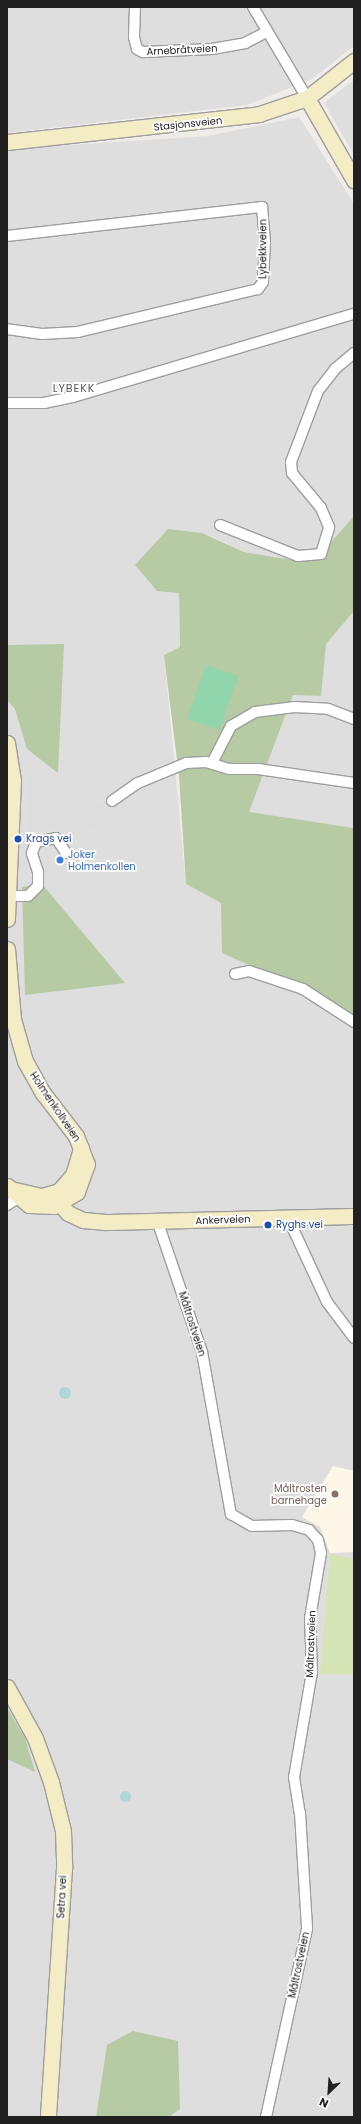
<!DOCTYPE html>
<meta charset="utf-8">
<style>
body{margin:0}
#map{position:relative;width:361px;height:2124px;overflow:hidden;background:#f0ece9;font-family:Poppins,sans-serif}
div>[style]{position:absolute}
.residential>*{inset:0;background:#dfdede}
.education>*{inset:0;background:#fcf7e6}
.grass>*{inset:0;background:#d5e4b5}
.forest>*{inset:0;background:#b6caa3}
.pitch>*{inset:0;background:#91d5ad;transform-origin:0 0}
.parking>*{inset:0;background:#ddd}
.water>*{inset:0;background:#afd7d8}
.round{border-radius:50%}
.roads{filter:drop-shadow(1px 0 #9e9e9e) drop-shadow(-1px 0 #9e9e9e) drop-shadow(0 1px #9e9e9e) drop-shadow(0 -1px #9e9e9e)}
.street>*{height:10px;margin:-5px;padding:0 5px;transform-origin:5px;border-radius:5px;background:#fff}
.secondary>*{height:15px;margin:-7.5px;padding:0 7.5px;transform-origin:7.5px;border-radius:7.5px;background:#f3ecc4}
.dots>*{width:11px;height:11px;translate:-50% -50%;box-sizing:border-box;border:2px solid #fff;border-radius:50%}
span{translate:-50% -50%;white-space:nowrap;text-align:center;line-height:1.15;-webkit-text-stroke:3.5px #fff;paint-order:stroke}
.street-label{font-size:10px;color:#212121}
.transit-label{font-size:10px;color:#164399}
.left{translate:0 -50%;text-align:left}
.shop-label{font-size:10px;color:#366cbe}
.education-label{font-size:10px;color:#785e54}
.right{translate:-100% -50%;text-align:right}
.neighbourhood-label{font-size:11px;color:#545454;letter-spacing:1px}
.frame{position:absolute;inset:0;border:8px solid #212121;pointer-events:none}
.north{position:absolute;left:309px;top:2072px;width:40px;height:40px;-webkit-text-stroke:3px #fff;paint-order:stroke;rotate:205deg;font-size:11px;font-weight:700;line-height:16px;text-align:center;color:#212121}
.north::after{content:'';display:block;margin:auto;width:14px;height:18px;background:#212121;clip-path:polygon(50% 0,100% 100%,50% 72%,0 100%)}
</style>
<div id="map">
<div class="residential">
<div style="clip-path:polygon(7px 7px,354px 7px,354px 46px,312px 79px,247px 105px,7px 133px)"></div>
<div style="clip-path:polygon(354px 80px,354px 155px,324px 103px)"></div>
<div style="clip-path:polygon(299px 117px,354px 204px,354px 516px,324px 550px,299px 561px,244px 552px,211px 536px,179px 592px,180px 647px,164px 655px,186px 884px,221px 903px,320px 997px,354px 1018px,354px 2117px,7px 2117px,7px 149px,208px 136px)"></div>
<div style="clip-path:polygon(354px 611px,354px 828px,248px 813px,293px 695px,326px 644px)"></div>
</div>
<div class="education">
<div style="clip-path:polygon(333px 1466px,354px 1471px,354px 1552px,330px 1553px,320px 1527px,302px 1517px)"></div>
</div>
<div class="grass">
<div style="clip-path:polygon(330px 1554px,354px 1559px,354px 1675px,320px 1674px)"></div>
</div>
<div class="forest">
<div style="clip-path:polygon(354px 516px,354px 611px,326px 644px,321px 696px,293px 695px,249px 812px,354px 828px,354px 1018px,320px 997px,222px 953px,221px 903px,186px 884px,179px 776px,164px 655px,180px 647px,179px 593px,157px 591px,135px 565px,168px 529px,202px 533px,244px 552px,299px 561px,324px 550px)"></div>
<div style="clip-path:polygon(64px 644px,58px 773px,27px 749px,15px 709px,7px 700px,7px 645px)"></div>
<div style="clip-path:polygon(42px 884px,125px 983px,25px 995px,22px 887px)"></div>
<div style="clip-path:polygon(7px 1708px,25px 1738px,35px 1772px,7px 1759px)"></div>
<div style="clip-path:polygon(133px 2031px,178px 2041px,180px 2109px,169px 2117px,96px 2117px,107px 2045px)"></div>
</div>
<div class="pitch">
<div style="left:206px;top:665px;width:34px;height:57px;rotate:19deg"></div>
</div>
<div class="parking">
<div style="clip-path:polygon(27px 775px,46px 776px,47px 791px,54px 792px,57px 828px,28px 832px)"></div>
<div style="clip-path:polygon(106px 805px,100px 830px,80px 822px,83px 806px)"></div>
</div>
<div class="water">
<div class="round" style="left:59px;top:1387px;width:12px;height:12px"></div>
<div class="round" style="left:119.5px;top:1790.5px;width:11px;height:11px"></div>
</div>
<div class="roads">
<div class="street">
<div style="left:135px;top:7px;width:30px;rotate:92deg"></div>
<div style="left:134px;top:37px;width:12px;rotate:76deg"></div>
<div style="left:137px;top:49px;width:7px;rotate:27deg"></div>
<div style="left:143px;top:52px;width:69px;rotate:-2.5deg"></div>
<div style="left:212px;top:49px;width:34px;rotate:-10deg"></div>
<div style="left:245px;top:43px;width:25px;rotate:-27deg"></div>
<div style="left:253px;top:7px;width:106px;rotate:59.3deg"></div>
<div style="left:7px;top:236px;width:257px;rotate:-6.5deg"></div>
<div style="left:262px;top:207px;width:35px;rotate:85deg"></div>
<div style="left:265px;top:242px;width:40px;rotate:92.9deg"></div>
<div style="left:263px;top:282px;width:9px;rotate:126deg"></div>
<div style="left:258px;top:289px;width:185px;rotate:166.6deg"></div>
<div style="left:78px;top:332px;width:36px;rotate:177deg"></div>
<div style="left:42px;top:334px;width:35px;rotate:-172deg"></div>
<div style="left:7px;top:403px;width:37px"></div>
<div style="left:44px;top:403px;width:30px;rotate:-12deg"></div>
<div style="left:73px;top:397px;width:293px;rotate:-16.5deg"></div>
<div style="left:220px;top:525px;width:84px;rotate:21.7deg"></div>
<div style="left:298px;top:556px;width:23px;rotate:-5deg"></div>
<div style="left:321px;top:554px;width:28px;rotate:-73deg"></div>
<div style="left:329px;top:527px;width:21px;rotate:-113deg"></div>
<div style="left:321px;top:508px;width:45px;rotate:-129.6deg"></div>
<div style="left:292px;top:473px;width:11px;rotate:-95deg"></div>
<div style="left:291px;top:462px;width:76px;rotate:-69.2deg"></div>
<div style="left:318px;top:391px;width:28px;rotate:-52deg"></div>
<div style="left:335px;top:369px;width:25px;rotate:-40deg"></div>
<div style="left:212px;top:763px;width:42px;rotate:-62.8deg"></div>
<div style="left:231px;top:726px;width:28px;rotate:-30deg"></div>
<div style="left:255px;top:712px;width:40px;rotate:-7.1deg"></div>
<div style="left:295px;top:707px;width:33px;rotate:3deg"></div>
<div style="left:328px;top:709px;width:28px;rotate:21deg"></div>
<div style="left:112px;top:801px;width:32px;rotate:-35deg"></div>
<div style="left:138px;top:783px;width:52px;rotate:-22.6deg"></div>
<div style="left:186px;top:763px;width:20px;rotate:-3deg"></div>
<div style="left:206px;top:762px;width:24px;rotate:17deg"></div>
<div style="left:229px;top:769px;width:29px"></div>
<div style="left:258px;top:769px;width:97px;rotate:8.3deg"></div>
<div style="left:8px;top:896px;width:20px"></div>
<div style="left:28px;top:896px;width:14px;rotate:-45deg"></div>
<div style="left:38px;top:886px;width:14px;rotate:-90deg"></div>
<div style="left:38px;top:872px;width:20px;rotate:-108deg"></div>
<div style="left:32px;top:853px;width:12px;rotate:-70deg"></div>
<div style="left:36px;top:842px;width:20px;rotate:-11deg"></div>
<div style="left:56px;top:838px;width:18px;rotate:56deg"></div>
<div style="left:235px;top:974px;width:14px;rotate:-12deg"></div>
<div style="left:249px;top:971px;width:57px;rotate:18.4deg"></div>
<div style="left:303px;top:989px;width:61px;rotate:32.9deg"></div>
<div style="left:7px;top:1205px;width:20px;rotate:-33deg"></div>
<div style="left:288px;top:1218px;width:93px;rotate:65.1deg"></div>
<div style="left:327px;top:1302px;width:45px;rotate:53.1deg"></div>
<div style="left:158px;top:1223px;width:136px;rotate:71.2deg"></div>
<div style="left:202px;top:1352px;width:165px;rotate:79.9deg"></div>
<div style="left:231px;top:1514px;width:24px;rotate:30deg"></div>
<div style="left:252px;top:1526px;width:40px;rotate:-1.4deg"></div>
<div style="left:292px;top:1525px;width:18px;rotate:16deg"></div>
<div style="left:309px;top:1530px;width:13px;rotate:48deg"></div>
<div style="left:318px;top:1540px;width:13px;rotate:77deg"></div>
<div style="left:321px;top:1553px;width:66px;rotate:99.6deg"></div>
<div style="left:310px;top:1618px;width:54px;rotate:87.9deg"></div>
<div style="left:312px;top:1672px;width:107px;rotate:99.7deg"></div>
<div style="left:294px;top:1777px;width:36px;rotate:81deg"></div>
<div style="left:300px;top:1813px;width:116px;rotate:86.5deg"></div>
<div style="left:307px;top:1929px;width:192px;rotate:102.3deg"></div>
</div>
<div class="secondary">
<div style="left:307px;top:98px;width:95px;rotate:60.2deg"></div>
<div style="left:7px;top:142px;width:254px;rotate:-6.3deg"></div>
<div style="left:259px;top:114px;width:51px;rotate:-18.4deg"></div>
<div style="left:307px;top:98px;width:60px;rotate:-38.2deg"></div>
<div style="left:7px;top:743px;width:37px;rotate:81deg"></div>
<div style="left:13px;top:780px;width:139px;rotate:92.5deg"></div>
<div style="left:7px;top:949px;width:70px;rotate:85.1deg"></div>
<div style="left:13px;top:1019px;width:44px;rotate:74.1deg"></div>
<div style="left:25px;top:1061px;width:37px;rotate:61deg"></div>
<div style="left:43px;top:1093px;width:54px;rotate:52.5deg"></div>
<div style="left:76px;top:1136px;width:30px;rotate:69deg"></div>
<div style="left:87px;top:1164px;width:30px;rotate:110deg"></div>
<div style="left:77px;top:1192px;width:27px;rotate:149deg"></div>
<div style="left:54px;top:1206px;width:25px;rotate:-178deg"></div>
<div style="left:29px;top:1205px;width:29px;rotate:-139deg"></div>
<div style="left:15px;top:1190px;width:28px;rotate:13deg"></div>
<div style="left:42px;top:1196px;width:18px;rotate:-16deg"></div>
<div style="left:59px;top:1191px;width:21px;rotate:-49deg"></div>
<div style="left:73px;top:1175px;width:28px;rotate:-73deg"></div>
<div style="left:59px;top:1191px;width:13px;rotate:86deg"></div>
<div style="left:60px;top:1204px;width:12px;rotate:48deg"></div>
<div style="left:68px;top:1213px;width:17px;rotate:25deg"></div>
<div style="left:83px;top:1220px;width:23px;rotate:5deg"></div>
<div style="left:106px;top:1222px;width:248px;rotate:-1.4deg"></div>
<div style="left:7px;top:1687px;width:58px;rotate:61.2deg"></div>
<div style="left:35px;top:1738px;width:47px;rotate:70deg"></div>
<div style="left:51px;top:1782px;width:50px;rotate:76.2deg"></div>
<div style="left:63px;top:1831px;width:37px;rotate:88deg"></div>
<div style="left:64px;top:1868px;width:250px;rotate:93.7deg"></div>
</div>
</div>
<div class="dots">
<div style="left:18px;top:839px;background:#1a4fb4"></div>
<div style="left:60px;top:860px;background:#3f7fe0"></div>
<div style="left:268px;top:1225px;background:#1a4fb4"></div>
<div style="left:335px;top:1494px;background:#8d6e63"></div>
</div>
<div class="street-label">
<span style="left:182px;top:50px;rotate:-3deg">Arnebråtveien</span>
<span style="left:188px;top:124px;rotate:-6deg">Stasjonsveien</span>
<span style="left:263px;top:249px;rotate:-90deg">Lybekkveien</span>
<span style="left:55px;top:1107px;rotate:56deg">Holmenkollveien</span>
<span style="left:223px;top:1220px;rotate:-2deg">Ankerveien</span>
<span style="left:192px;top:1324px;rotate:72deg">Måltrostveien</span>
<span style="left:311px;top:1644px;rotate:-88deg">Måltrostveien</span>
<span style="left:62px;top:1897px;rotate:-87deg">Setra vei</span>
<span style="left:299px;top:1965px;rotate:-78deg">Måltrostveien</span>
</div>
<div class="transit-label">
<span class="left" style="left:26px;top:839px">Krags vei</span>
<span class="left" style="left:276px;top:1225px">Ryghs vei</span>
</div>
<div class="shop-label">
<span class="left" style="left:68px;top:860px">Joker<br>Holmenkollen</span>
</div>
<div class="education-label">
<span class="right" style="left:327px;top:1494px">Måltrosten<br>barnehage</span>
</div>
<div class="neighbourhood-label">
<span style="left:74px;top:388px">LYBEKK</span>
</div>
<div class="frame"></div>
<div class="north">N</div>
</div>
